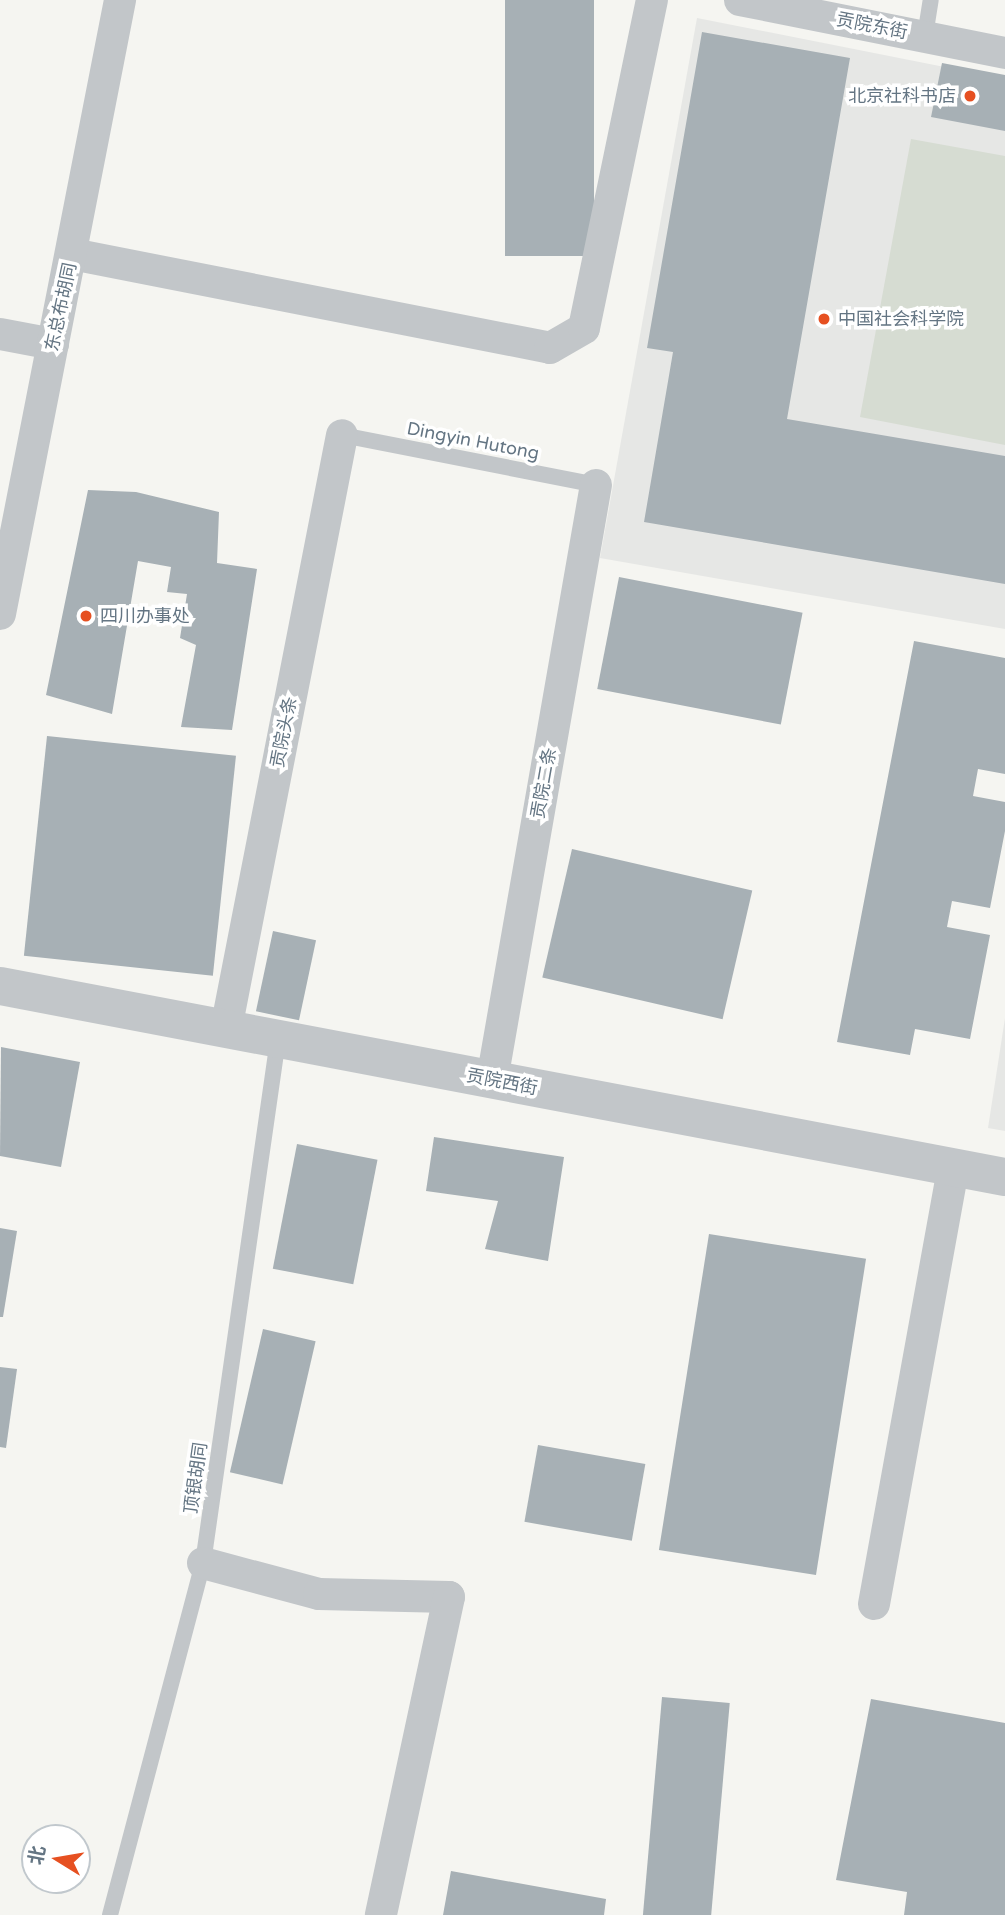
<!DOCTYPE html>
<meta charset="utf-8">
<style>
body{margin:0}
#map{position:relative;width:1005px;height:1915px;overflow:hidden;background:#f5f5f1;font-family:"Varela Round","Noto Sans SC",sans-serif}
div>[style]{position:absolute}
.built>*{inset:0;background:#e6e7e5}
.green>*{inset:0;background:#d6dcd2}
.building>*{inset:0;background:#a7b0b5;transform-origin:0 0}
.service>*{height:16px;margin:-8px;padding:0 8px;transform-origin:8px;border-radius:8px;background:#c2c6c9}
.minor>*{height:32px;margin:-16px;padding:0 16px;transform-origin:16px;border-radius:16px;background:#c2c6c9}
.tertiary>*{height:38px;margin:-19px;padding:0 19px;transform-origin:19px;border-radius:19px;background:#c2c6c9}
.dots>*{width:19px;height:19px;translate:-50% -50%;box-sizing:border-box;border:4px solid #fff;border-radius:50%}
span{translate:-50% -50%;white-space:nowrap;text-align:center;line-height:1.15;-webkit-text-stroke:7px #fff;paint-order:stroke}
.street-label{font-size:18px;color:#647583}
.poi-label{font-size:18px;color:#647583}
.right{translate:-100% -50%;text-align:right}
.left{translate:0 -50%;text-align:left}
.north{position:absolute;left:21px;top:1824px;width:70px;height:70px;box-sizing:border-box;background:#fff;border:2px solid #c1c8cd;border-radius:50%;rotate:281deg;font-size:19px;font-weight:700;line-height:28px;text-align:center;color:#647583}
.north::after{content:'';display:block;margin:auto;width:24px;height:32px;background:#e65021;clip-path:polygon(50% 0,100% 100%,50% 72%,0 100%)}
</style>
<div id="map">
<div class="built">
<div style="clip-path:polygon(697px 18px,1005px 79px,1005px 629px,600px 558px)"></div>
<div style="clip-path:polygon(1005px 1018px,1005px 1131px,988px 1128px)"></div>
</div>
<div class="green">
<div style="clip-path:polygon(911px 139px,1005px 156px,1005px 445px,860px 417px)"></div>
</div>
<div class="building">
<div style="left:505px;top:0;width:89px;height:256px"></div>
<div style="clip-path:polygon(702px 32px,850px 58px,787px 419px,1005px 456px,1005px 584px,644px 522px,673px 352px,647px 348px)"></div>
<div style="clip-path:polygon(942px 63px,1005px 75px,1005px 131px,931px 117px)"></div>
<div style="clip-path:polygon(88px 490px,136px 492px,219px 512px,217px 563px,257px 569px,232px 730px,181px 727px,196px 645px,180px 638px,187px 594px,167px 592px,171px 567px,138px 561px,112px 714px,46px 695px)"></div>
<div style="left:619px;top:577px;width:187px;height:114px;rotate:11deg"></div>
<div style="clip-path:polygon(914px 641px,1005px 658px,1005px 774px,978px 769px,973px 796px,1005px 802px,1005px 831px,990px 908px,952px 901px,947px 927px,990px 935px,970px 1039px,915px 1029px,910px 1055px,837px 1042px)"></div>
<div style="left:47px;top:736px;width:190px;height:221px;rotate:6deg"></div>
<div style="left:572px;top:849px;width:185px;height:132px;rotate:13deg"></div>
<div style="left:273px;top:931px;width:44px;height:82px;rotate:12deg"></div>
<div style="clip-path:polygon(1px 1047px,80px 1062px,61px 1167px,0 1156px)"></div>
<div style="clip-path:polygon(434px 1137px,564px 1157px,548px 1261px,485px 1249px,498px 1201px,426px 1191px)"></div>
<div style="left:297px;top:1144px;width:82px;height:127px;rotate:11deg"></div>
<div style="clip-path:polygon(0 1228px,17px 1231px,3px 1317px,0 1317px)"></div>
<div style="left:709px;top:1234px;width:159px;height:320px;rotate:9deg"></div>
<div style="left:263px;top:1329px;width:54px;height:147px;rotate:13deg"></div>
<div style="clip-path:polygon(0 1367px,17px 1369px,6px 1448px,0 1447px)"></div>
<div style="left:538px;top:1445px;width:109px;height:78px;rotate:10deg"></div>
<div style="left:662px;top:1697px;width:68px;height:221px;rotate:5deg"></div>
<div style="clip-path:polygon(871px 1699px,1005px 1723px,1005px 1915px,904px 1915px,907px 1892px,836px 1880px)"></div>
<div style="clip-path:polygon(451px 1871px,606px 1899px,604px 1915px,443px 1915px)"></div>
</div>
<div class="service">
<div style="left:925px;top:36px;width:36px;rotate:-81deg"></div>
<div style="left:342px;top:435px;width:259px;rotate:11.1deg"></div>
<div style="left:110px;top:1915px;width:364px;rotate:-75.2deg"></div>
<div style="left:203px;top:1563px;width:529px;rotate:-81.85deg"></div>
</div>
<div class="minor">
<div style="left:740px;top:0;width:270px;rotate:11.3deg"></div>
<div style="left:72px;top:254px;width:487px;rotate:11.1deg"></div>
<div style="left:550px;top:348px;width:39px;rotate:-30deg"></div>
<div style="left:584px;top:328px;width:335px;rotate:-78.3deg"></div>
<div style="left:0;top:334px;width:54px;rotate:10.7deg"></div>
<div style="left:0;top:614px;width:626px;rotate:-78.94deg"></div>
<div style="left:226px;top:1029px;width:605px;rotate:-78.95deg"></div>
<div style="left:492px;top:1080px;width:604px;rotate:-80.09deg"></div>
<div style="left:203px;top:1563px;width:120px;rotate:15deg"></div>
<div style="left:319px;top:1594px;width:130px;rotate:1.3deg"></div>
<div style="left:449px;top:1597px;width:325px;rotate:102.1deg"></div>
<div style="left:874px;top:1604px;width:443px;rotate:-79.7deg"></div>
</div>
<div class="tertiary">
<div style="left:0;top:986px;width:1023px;rotate:10.76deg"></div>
</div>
<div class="dots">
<div style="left:970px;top:96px;background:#e65021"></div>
<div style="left:824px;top:319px;background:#e65021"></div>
<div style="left:86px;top:616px;background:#e65021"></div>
</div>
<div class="street-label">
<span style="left:872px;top:26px;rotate:11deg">贡院东街</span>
<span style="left:61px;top:307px;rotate:-78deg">东总布胡同</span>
<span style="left:473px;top:441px;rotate:11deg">Dingyin Hutong</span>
<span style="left:284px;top:732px;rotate:-79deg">贡院头条</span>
<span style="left:544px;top:783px;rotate:-80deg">贡院二条</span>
<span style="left:502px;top:1082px;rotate:11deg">贡院西街</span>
<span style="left:196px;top:1478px;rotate:-82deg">顶银胡同</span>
</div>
<div class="poi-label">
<span class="right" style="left:956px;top:96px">北京社科书店</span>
<span class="left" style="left:838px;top:319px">中国社会科学院</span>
<span class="left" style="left:100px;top:616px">四川办事处</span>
</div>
<div class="north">北</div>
</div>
